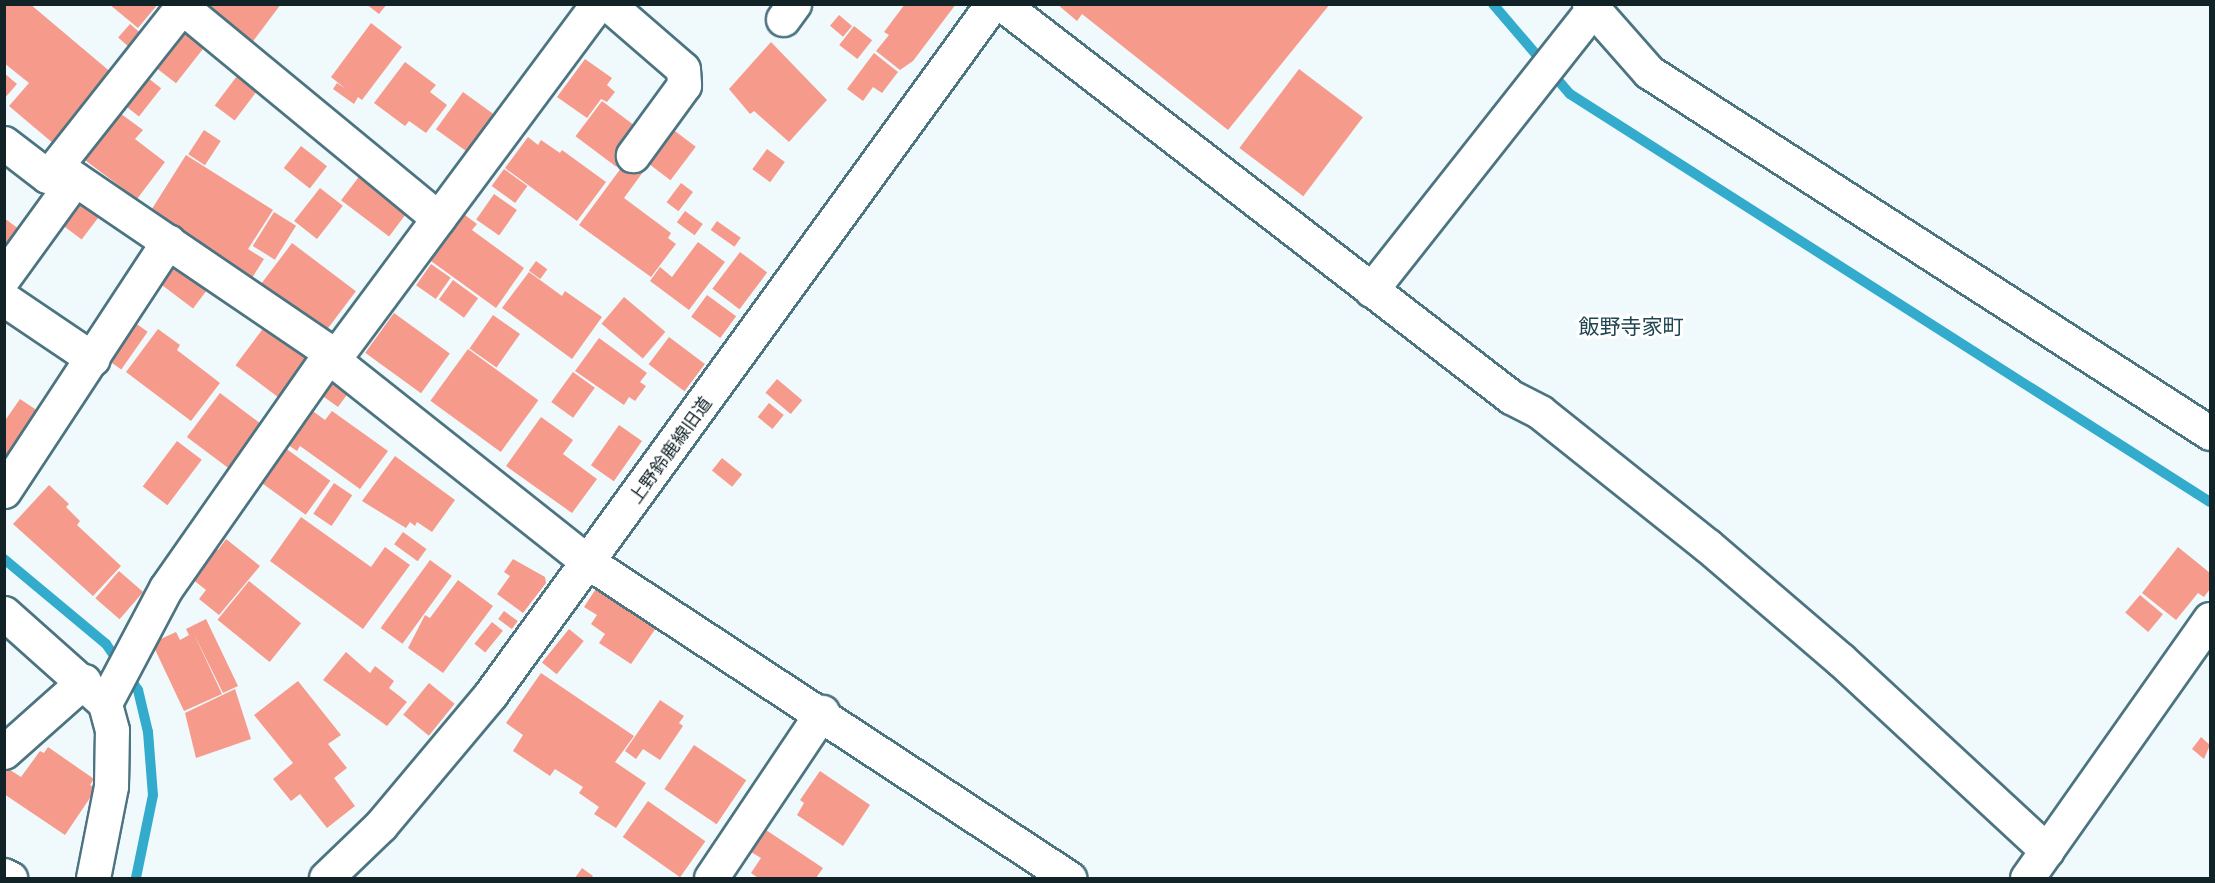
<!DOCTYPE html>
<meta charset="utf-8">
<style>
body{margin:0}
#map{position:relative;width:2215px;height:883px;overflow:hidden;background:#f0f9fc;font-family:"Playfair Display","Noto Sans JP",serif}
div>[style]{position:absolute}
.stream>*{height:10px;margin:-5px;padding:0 5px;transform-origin:5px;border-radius:5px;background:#32abcc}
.building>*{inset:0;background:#f69b8c;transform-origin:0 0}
.roads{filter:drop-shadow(2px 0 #4c7481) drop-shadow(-2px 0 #4c7481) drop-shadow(0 2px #4c7481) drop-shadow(0 -2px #4c7481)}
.minor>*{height:33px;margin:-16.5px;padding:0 16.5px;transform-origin:16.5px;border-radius:16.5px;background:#fff}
span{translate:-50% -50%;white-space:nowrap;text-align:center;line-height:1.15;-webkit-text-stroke:6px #fff;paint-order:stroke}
.street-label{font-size:18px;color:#122328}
.quarter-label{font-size:21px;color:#1e4551}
.frame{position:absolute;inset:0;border:6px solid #122328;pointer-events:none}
</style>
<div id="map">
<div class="stream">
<div style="left:1493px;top:4px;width:118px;rotate:49.5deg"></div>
<div style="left:1570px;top:94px;width:759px;rotate:32.52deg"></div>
<div style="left:4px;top:559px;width:133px;rotate:39.8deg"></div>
<div style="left:106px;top:644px;width:56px;rotate:55.2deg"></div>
<div style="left:138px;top:690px;width:43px;rotate:76.6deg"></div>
<div style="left:148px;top:732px;width:63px;rotate:85.5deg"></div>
<div style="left:153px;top:795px;width:85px;rotate:101.6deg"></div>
</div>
<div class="building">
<div style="clip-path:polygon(4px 4px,30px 4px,113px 74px,54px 144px,9px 106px,29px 83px,4px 63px)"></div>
<div style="clip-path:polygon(109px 4px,158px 4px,138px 28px)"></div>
<div style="clip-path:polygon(199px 4px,281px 4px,251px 44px)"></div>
<div style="clip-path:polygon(366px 4px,387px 4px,379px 14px)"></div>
<div style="clip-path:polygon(905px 4px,956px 4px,913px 61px,900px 70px,876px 51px,889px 35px,884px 32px)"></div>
<div style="clip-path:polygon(1057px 4px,1330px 4px,1228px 130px,1082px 14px,1077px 21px)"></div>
<div style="left:839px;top:15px;width:17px;height:14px;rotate:40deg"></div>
<div style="left:180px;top:23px;width:34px;height:50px;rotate:38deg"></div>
<div style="clip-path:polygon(371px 23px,402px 47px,362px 100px,358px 97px,354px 104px,333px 89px,337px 83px,346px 89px,331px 77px)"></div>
<div style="left:130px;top:24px;width:18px;height:18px;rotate:41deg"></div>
<div style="left:854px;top:26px;width:23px;height:24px;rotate:38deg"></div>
<div style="clip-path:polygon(771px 42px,827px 100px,789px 142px,754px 111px,750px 114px,729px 89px)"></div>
<div style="clip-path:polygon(874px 53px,898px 72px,882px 93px,873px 87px,863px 101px,847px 89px)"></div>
<div style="clip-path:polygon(585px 59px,612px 78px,607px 85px,615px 92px,607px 102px,601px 99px,587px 118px,557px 97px)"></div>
<div style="clip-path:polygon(405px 62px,436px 85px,430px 92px,447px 105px,426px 133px,409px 121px,405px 126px,374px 103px)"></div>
<div style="left:1299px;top:69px;width:80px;height:99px;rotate:37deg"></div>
<div style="left:240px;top:72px;width:25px;height:42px;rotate:37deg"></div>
<div style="clip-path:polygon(4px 73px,17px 84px,4px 99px)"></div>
<div style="left:143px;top:74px;width:23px;height:36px;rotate:38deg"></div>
<div style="left:463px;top:92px;width:41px;height:46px;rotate:36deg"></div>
<div style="left:602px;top:101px;width:51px;height:44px;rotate:37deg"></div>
<div style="clip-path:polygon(113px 108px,143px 130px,135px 139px,165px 162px,137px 199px,78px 155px)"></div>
<div style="left:671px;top:128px;width:31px;height:42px;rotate:37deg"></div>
<div style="left:204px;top:130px;width:20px;height:29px;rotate:33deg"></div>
<div style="clip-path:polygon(528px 137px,538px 145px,541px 140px,560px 153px,562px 150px,606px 182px,577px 221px,505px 168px)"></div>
<div style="left:301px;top:146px;width:33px;height:28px;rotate:38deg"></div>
<div style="left:767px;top:149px;width:22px;height:25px;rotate:36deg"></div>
<div style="clip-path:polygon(186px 155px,273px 210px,248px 249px,264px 259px,252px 278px,150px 212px)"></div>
<div style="clip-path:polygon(627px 160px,643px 172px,624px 198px,671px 233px,668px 238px,676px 244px,651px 277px,579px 225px)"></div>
<div style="left:504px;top:169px;width:29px;height:21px;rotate:36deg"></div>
<div style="left:361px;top:174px;width:60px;height:33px;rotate:37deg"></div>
<div style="left:681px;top:183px;width:15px;height:24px;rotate:37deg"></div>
<div style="left:320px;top:188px;width:29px;height:42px;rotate:38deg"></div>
<div style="left:81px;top:189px;width:31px;height:40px;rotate:37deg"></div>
<div style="left:494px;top:194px;width:28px;height:31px;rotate:35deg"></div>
<div style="left:685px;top:211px;width:22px;height:14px;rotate:36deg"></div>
<div style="left:274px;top:212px;width:26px;height:40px;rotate:32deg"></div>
<div style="clip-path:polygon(465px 215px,477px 224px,472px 230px,524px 268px,496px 308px,431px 261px)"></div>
<div style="clip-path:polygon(4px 218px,27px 235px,4px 266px)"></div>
<div style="left:717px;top:221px;width:29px;height:11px;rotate:35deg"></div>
<div style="clip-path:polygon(698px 242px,725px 262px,689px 310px,650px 281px,660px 267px,672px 277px)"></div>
<div style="left:292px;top:243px;width:80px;height:53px;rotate:37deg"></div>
<div style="left:740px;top:252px;width:34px;height:46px;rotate:37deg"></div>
<div style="left:172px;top:255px;width:49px;height:30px;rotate:37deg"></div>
<div style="left:536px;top:261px;width:14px;height:12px;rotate:36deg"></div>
<div style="left:431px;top:264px;width:24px;height:26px;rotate:35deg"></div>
<div style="clip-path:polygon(529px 272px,562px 296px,565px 291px,602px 317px,572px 359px,502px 308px)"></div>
<div style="left:453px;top:280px;width:31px;height:24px;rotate:36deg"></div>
<div style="left:707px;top:295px;width:36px;height:27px;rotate:36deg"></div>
<div style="left:624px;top:297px;width:54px;height:35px;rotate:40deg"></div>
<div style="left:394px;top:313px;width:69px;height:49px;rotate:36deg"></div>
<div style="left:493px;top:315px;width:33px;height:41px;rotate:35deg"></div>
<div style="left:128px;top:318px;width:24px;height:46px;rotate:35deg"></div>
<div style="left:265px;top:326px;width:58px;height:49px;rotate:37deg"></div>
<div style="clip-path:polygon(158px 329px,180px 345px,177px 350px,220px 383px,191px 421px,126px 372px)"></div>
<div style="left:669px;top:337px;width:45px;height:34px;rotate:37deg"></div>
<div style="clip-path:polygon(599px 338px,647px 373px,640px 382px,646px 386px,635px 401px,629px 397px,624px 405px,575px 371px)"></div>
<div style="left:468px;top:349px;width:87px;height:64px;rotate:36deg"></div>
<div style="left:573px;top:372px;width:27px;height:37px;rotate:36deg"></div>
<div style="left:777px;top:379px;width:33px;height:18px;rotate:40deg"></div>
<div style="left:332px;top:383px;width:19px;height:16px;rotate:36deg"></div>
<div style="left:220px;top:393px;width:53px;height:55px;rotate:37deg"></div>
<div style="clip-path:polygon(20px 399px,47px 417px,15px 466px,4px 460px,4px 422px)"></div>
<div style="left:769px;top:403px;width:19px;height:18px;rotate:39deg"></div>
<div style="clip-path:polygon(310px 409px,325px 420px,332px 411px,388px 451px,360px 489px,300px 446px,297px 451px,285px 443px)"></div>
<div style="clip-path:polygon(541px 417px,573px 440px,563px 454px,597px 479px,572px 513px,506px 466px)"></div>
<div style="left:619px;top:425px;width:28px;height:49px;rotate:35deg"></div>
<div style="left:177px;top:441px;width:31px;height:57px;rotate:37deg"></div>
<div style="left:281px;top:445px;width:61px;height:42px;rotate:36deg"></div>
<div style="clip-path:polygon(395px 456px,455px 500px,432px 532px,417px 522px,415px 526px,410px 522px,406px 528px,362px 501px)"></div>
<div style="left:722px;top:458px;width:26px;height:16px;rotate:39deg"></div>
<div style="left:334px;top:483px;width:22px;height:37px;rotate:34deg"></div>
<div style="clip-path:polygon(49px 485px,69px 504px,66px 507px,80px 521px,77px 525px,121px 566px,93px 596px,13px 524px)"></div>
<div style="clip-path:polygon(301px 517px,371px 567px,385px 547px,410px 565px,363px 629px,270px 561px)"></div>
<div style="left:403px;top:532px;width:29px;height:15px;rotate:36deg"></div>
<div style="clip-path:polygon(226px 539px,260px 566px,219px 615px,199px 599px,206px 590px,182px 571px,207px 541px,218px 550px)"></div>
<div style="clip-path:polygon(2178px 547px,2210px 573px,2210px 589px,2204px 597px,2198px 593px,2176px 620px,2142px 593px)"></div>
<div style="clip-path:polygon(513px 559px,545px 577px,546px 583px,523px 613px,497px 594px,510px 576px,504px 572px)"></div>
<div style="left:430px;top:560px;width:27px;height:84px;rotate:36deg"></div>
<div style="left:119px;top:571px;width:32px;height:36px;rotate:41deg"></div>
<div style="clip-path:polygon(458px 580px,493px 606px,443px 673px,408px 648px,425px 615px,430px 618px)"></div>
<div style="left:249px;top:581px;width:67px;height:50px;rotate:39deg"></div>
<div style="clip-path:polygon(599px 584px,656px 628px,631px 664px,599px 643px,605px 634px,591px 624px,597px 615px,584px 607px)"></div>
<div style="left:2140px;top:595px;width:30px;height:23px;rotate:40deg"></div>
<div style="left:504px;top:611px;width:17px;height:10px;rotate:36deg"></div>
<div style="clip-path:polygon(206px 619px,238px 686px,223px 693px,193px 632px,222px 694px,184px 711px,152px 643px,176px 632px,180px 640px,189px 635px,186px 629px)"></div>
<div style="left:492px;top:622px;width:14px;height:28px;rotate:39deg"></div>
<div style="left:569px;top:629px;width:19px;height:43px;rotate:39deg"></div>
<div style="clip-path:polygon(346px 652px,370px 673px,375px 666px,394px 681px,389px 688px,407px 702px,387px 726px,323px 680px)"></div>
<div style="clip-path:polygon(541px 673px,634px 736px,615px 762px,646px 783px,616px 828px,594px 814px,599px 807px,579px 793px,583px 787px,555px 769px,550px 776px,513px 751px,523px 735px,506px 723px)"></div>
<div style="clip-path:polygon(298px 681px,341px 735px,328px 744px,347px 768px,334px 778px,355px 806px,327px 828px,300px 794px,291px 801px,273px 779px,293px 763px,254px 715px)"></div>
<div style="left:429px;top:683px;width:33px;height:41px;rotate:39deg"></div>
<div style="clip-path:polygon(235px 689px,251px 739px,196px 758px,185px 713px)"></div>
<div style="clip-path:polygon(660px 700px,684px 716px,679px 723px,683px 726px,660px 760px,643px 749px,636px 759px,625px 751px)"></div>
<div style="clip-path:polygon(2201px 737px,2210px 745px,2204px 759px,2192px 749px)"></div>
<div style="left:694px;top:745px;width:63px;height:53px;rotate:34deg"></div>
<div style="clip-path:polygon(48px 747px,94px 779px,90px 785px,96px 789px,65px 835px,4px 794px,4px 766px,21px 777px,40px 751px,44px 753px)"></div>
<div style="clip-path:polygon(820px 771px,870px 805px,843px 846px,797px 815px,804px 803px,800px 800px)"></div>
<div style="left:648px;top:801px;width:70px;height:44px;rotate:35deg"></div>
<div style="clip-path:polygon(766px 830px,823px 868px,816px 878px,758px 878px,751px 873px,761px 858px,751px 852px)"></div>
<div style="clip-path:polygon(582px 868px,593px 876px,591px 878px,575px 878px)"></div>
</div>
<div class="roads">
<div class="minor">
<div style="left:184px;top:4px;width:206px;rotate:128.3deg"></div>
<div style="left:56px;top:166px;width:324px;rotate:34.2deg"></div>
<div style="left:324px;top:348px;width:15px;rotate:53deg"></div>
<div style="left:333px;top:360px;width:325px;rotate:38.4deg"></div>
<div style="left:588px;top:562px;width:576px;rotate:33.3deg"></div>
<div style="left:608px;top:4px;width:99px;rotate:40.9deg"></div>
<div style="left:683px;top:69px;width:16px;rotate:86deg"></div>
<div style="left:684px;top:85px;width:87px;rotate:126.1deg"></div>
<div style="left:1002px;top:4px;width:643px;rotate:37.67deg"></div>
<div style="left:1511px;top:397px;width:33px;rotate:27deg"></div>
<div style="left:1540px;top:412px;width:215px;rotate:38.6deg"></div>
<div style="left:1708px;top:546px;width:174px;rotate:40.6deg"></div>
<div style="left:1840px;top:659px;width:282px;rotate:42.8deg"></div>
<div style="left:1589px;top:4px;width:91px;rotate:48.6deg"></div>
<div style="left:1649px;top:72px;width:667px;rotate:32.76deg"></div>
<div style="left:182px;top:7px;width:332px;rotate:39.5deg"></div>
<div style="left:783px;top:19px;width:19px;rotate:-54deg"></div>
<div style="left:4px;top:143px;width:54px;rotate:37.5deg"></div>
<div style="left:47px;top:176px;width:13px;rotate:-48deg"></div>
<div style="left:4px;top:277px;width:121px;rotate:-54.1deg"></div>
<div style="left:1371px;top:290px;width:358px;rotate:-51.7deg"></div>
<div style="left:4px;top:299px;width:107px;rotate:34deg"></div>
<div style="left:4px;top:491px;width:299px;rotate:-56.7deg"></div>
<div style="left:4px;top:613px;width:135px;rotate:41.7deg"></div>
<div style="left:4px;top:752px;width:107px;rotate:-41.6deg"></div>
<div style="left:4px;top:875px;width:7px;rotate:27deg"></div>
<div style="left:93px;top:878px;width:94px;rotate:-78.9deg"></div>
<div style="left:111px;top:786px;width:56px;rotate:-89deg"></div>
<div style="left:112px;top:730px;width:28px;rotate:-105deg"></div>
<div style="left:105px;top:703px;width:130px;rotate:-62.1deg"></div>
<div style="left:166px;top:588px;width:274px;rotate:-55deg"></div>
<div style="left:323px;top:364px;width:11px;rotate:-22deg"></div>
<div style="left:333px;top:360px;width:443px;rotate:-53.4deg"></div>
<div style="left:326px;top:878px;width:76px;rotate:-43.9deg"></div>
<div style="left:381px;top:825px;width:170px;rotate:-50deg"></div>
<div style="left:490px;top:695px;width:854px;rotate:-54deg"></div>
<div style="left:711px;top:878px;width:200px;rotate:-56.2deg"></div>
<div style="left:2027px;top:878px;width:317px;rotate:-54.8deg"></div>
</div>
</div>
<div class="street-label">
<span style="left:670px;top:450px;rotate:-54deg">上野鈴鹿線旧道</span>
</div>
<div class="quarter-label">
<span style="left:1631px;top:325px">飯野寺家町</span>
</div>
<div class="frame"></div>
</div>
